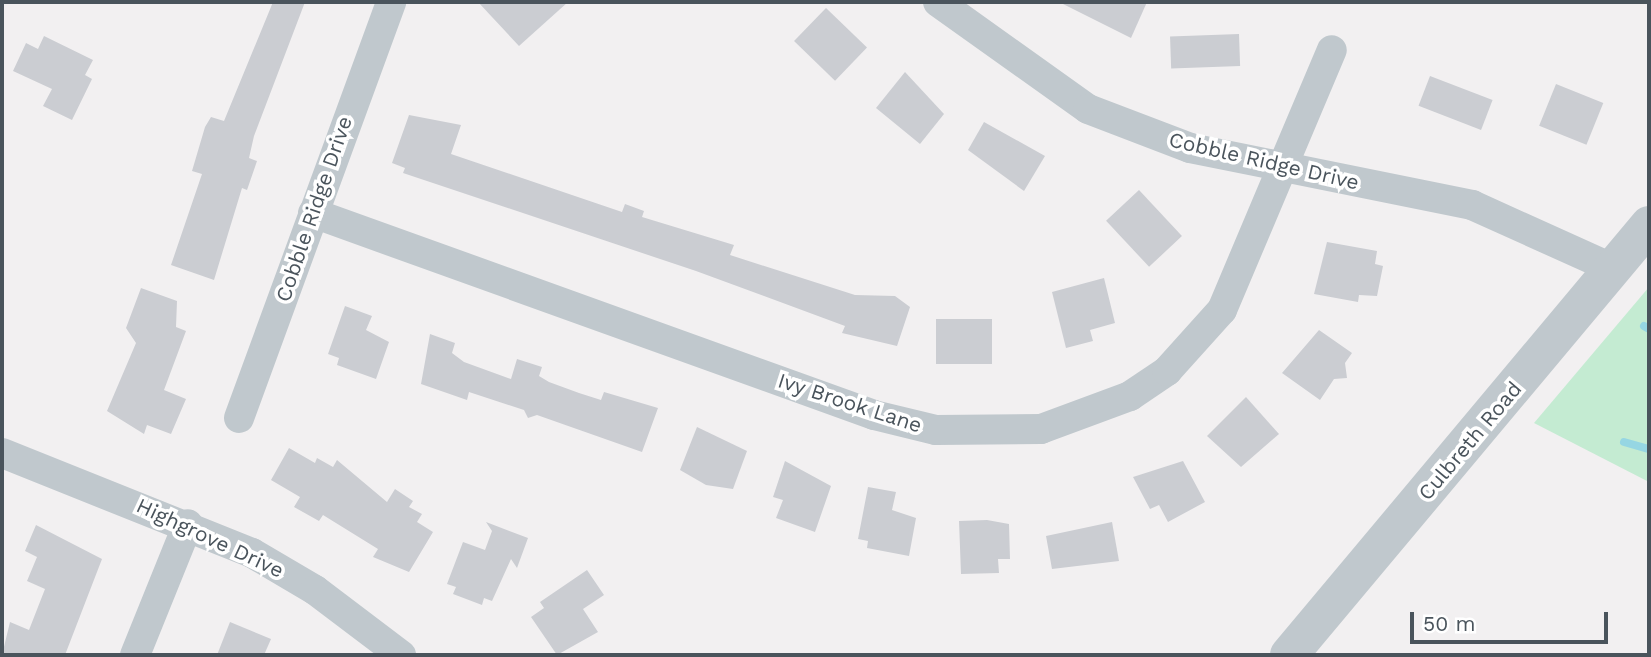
<!DOCTYPE html>
<style>
body{margin:0}
#map{position:relative;width:1651px;height:657px;overflow:hidden;background:#f2f0f1;font-family:"Work Sans",sans-serif}
div>[style]{position:absolute}
.green>*{inset:0;background:#c4ebd2}
.stream>*{height:8px;margin:-4px;padding:0 4px;transform-origin:4px;border-radius:4px;background:#96d6e3}
.building>*{inset:0;background:#cbcdd2;transform-origin:0 0}
.minor>*{height:30px;margin:-15px;padding:0 15px;transform-origin:15px;border-radius:15px;background:#c0c8cd}
.tertiary>*{height:38px;margin:-19px;padding:0 19px;transform-origin:19px;border-radius:19px;background:#c0c8cd}
span{translate:-50% -50%;white-space:nowrap;text-align:center;line-height:1.15;-webkit-text-stroke:7px #fff;paint-order:stroke}
.street-label{font-size:21px;color:#4a545c}
.frame{position:absolute;inset:0;border:4px solid #4a545c;pointer-events:none}
.scale{position:absolute;left:1410px;top:612px;width:198px;height:32px;box-sizing:border-box;border:4px solid #4a545c;border-top:0;padding-left:9px;font-size:21px;line-height:24px;white-space:nowrap;color:#4a545c;-webkit-text-stroke:5px #fff;paint-order:stroke}
</style>
<div id="map">
<div class="green">
<div style="clip-path:polygon(1649px 287px,1649px 482px,1534px 423px)"></div>
</div>
<div class="stream">
<div style="left:1644px;top:326px;width:6px;rotate:31deg"></div>
<div style="left:1624px;top:442px;width:26px;rotate:16deg"></div>
</div>
<div class="building">
<div style="clip-path:polygon(273px 2px,305px 2px,254px 136px,249px 158px,257px 161px,247px 190px,242px 188px,214px 280px,171px 265px,202px 174px,192px 171px,205px 127px,211px 117px,224px 121px)"></div>
<div style="clip-path:polygon(478px 2px,568px 2px,519px 46px)"></div>
<div style="clip-path:polygon(1059px 2px,1147px 2px,1131px 38px)"></div>
<div style="left:826px;top:8px;width:57px;height:46px;rotate:44deg"></div>
<div style="left:1239px;top:34px;width:32px;height:69px;rotate:88deg"></div>
<div style="clip-path:polygon(44px 36px,93px 60px,85px 75px,92px 79px,72px 120px,43px 106px,52px 89px,13px 71px,26px 43px,38px 49px)"></div>
<div style="clip-path:polygon(905px 72px,944px 114px,920px 144px,876px 108px)"></div>
<div style="left:1430px;top:76px;width:67px;height:32px;rotate:21deg"></div>
<div style="left:1556px;top:84px;width:51px;height:45px;rotate:22deg"></div>
<div style="clip-path:polygon(409px 115px,461px 125px,451px 154px,622px 212px,625px 204px,644px 211px,642px 217px,734px 245px,730px 255px,855px 295px,895px 296px,910px 307px,897px 346px,842px 333px,845px 326px,696px 271px,403px 173px,405px 168px,392px 163px)"></div>
<div style="clip-path:polygon(984px 122px,1045px 156px,1024px 191px,968px 150px)"></div>
<div style="left:1139px;top:190px;width:63px;height:45px;rotate:47deg"></div>
<div style="clip-path:polygon(1327px 242px,1377px 251px,1375px 264px,1383px 266px,1377px 296px,1359px 295px,1358px 302px,1314px 294px)"></div>
<div style="clip-path:polygon(1104px 278px,1115px 323px,1090px 330px,1093px 341px,1066px 348px,1052px 292px)"></div>
<div style="clip-path:polygon(141px 288px,177px 301px,176px 327px,186px 331px,164px 390px,186px 399px,171px 434px,147px 425px,144px 434px,107px 411px,136px 343px,126px 328px)"></div>
<div style="clip-path:polygon(345px 306px,372px 316px,366px 330px,389px 342px,376px 379px,337px 365px,339px 358px,328px 354px)"></div>
<div style="left:936px;top:319px;width:56px;height:45px"></div>
<div style="clip-path:polygon(1319px 330px,1352px 353px,1345px 363px,1347px 378px,1334px 379px,1320px 400px,1282px 373px)"></div>
<div style="clip-path:polygon(430px 334px,455px 343px,452px 353px,464px 362px,511px 379px,517px 359px,542px 367px,539px 376px,549px 382px,579px 393px,601px 400px,604px 392px,658px 408px,642px 452px,537px 415px,528px 418px,524px 410px,469px 392px,467px 400px,421px 384px)"></div>
<div style="clip-path:polygon(1246px 397px,1279px 434px,1241px 467px,1207px 436px)"></div>
<div style="clip-path:polygon(697px 427px,747px 451px,733px 489px,706px 485px,680px 470px)"></div>
<div style="clip-path:polygon(289px 448px,315px 463px,317px 458px,333px 467px,337px 460px,387px 502px,395px 489px,413px 501px,409px 507px,422px 514px,417px 522px,433px 532px,409px 572px,373px 557px,378px 549px,323px 515px,319px 521px,294px 507px,300px 497px,271px 480px)"></div>
<div style="clip-path:polygon(785px 461px,831px 486px,815px 532px,776px 518px,783px 500px,773px 497px)"></div>
<div style="clip-path:polygon(1183px 461px,1205px 502px,1168px 522px,1159px 505px,1150px 509px,1133px 477px)"></div>
<div style="clip-path:polygon(868px 487px,896px 492px,892px 510px,916px 518px,909px 556px,867px 548px,868px 541px,858px 539px)"></div>
<div style="clip-path:polygon(987px 520px,1009px 524px,1010px 559px,998px 559px,999px 573px,961px 574px,959px 521px)"></div>
<div style="clip-path:polygon(486px 522px,528px 538px,517px 568px,511px 559px,492px 601px,484px 598px,482px 605px,453px 594px,456px 587px,447px 584px,463px 542px,485px 550px,492px 531px)"></div>
<div style="clip-path:polygon(1112px 522px,1119px 561px,1052px 569px,1046px 536px)"></div>
<div style="clip-path:polygon(36px 525px,102px 559px,65px 655px,2px 655px,10px 622px,29px 630px,45px 589px,27px 581px,37px 557px,25px 551px)"></div>
<div style="clip-path:polygon(587px 570px,604px 595px,583px 609px,598px 632px,557px 655px,531px 617px,544px 608px,540px 602px)"></div>
<div style="clip-path:polygon(230px 622px,271px 639px,264px 655px,217px 655px)"></div>
</div>
<div class="minor">
<div style="left:938px;top:2px;width:184px;rotate:35.5deg"></div>
<div style="left:1088px;top:109px;width:109px;rotate:20.9deg"></div>
<div style="left:1190px;top:148px;width:288px;rotate:11.4deg"></div>
<div style="left:1472px;top:205px;width:156px;rotate:24.3deg"></div>
<div style="left:313px;top:213px;width:596px;rotate:19.8deg"></div>
<div style="left:874px;top:415px;width:64px;rotate:13.6deg"></div>
<div style="left:936px;top:430px;width:105px;rotate:-0.5deg"></div>
<div style="left:1041px;top:429px;width:95px;rotate:-20.3deg"></div>
<div style="left:1130px;top:396px;width:45px;rotate:-34deg"></div>
<div style="left:1167px;top:371px;width:82px;rotate:-48deg"></div>
<div style="left:1222px;top:310px;width:282px;rotate:-67.1deg"></div>
<div style="left:239px;top:418px;width:443px;rotate:-69.9deg"></div>
<div style="left:2px;top:453px;width:269px;rotate:21.8deg"></div>
<div style="left:252px;top:553px;width:73px;rotate:30.4deg"></div>
<div style="left:315px;top:590px;width:108px;rotate:37.1deg"></div>
<div style="left:135px;top:655px;width:141px;rotate:-68deg"></div>
</div>
<div class="tertiary">
<div style="left:1289px;top:655px;width:561px;rotate:-50.06deg"></div>
</div>
<div class="street-label">
<span style="left:1264px;top:161px;rotate:13deg">Cobble Ridge Drive</span>
<span style="left:314px;top:209px;rotate:-71deg">Cobble Ridge Drive</span>
<span style="left:850px;top:403px;rotate:18deg">Ivy Brook Lane</span>
<span style="left:1470px;top:441px;rotate:-50deg">Culbreth Road</span>
<span style="left:210px;top:538px;rotate:25deg">Highgrove Drive</span>
</div>
<div class="frame"></div>
<div class="scale">50 m</div>
</div>
